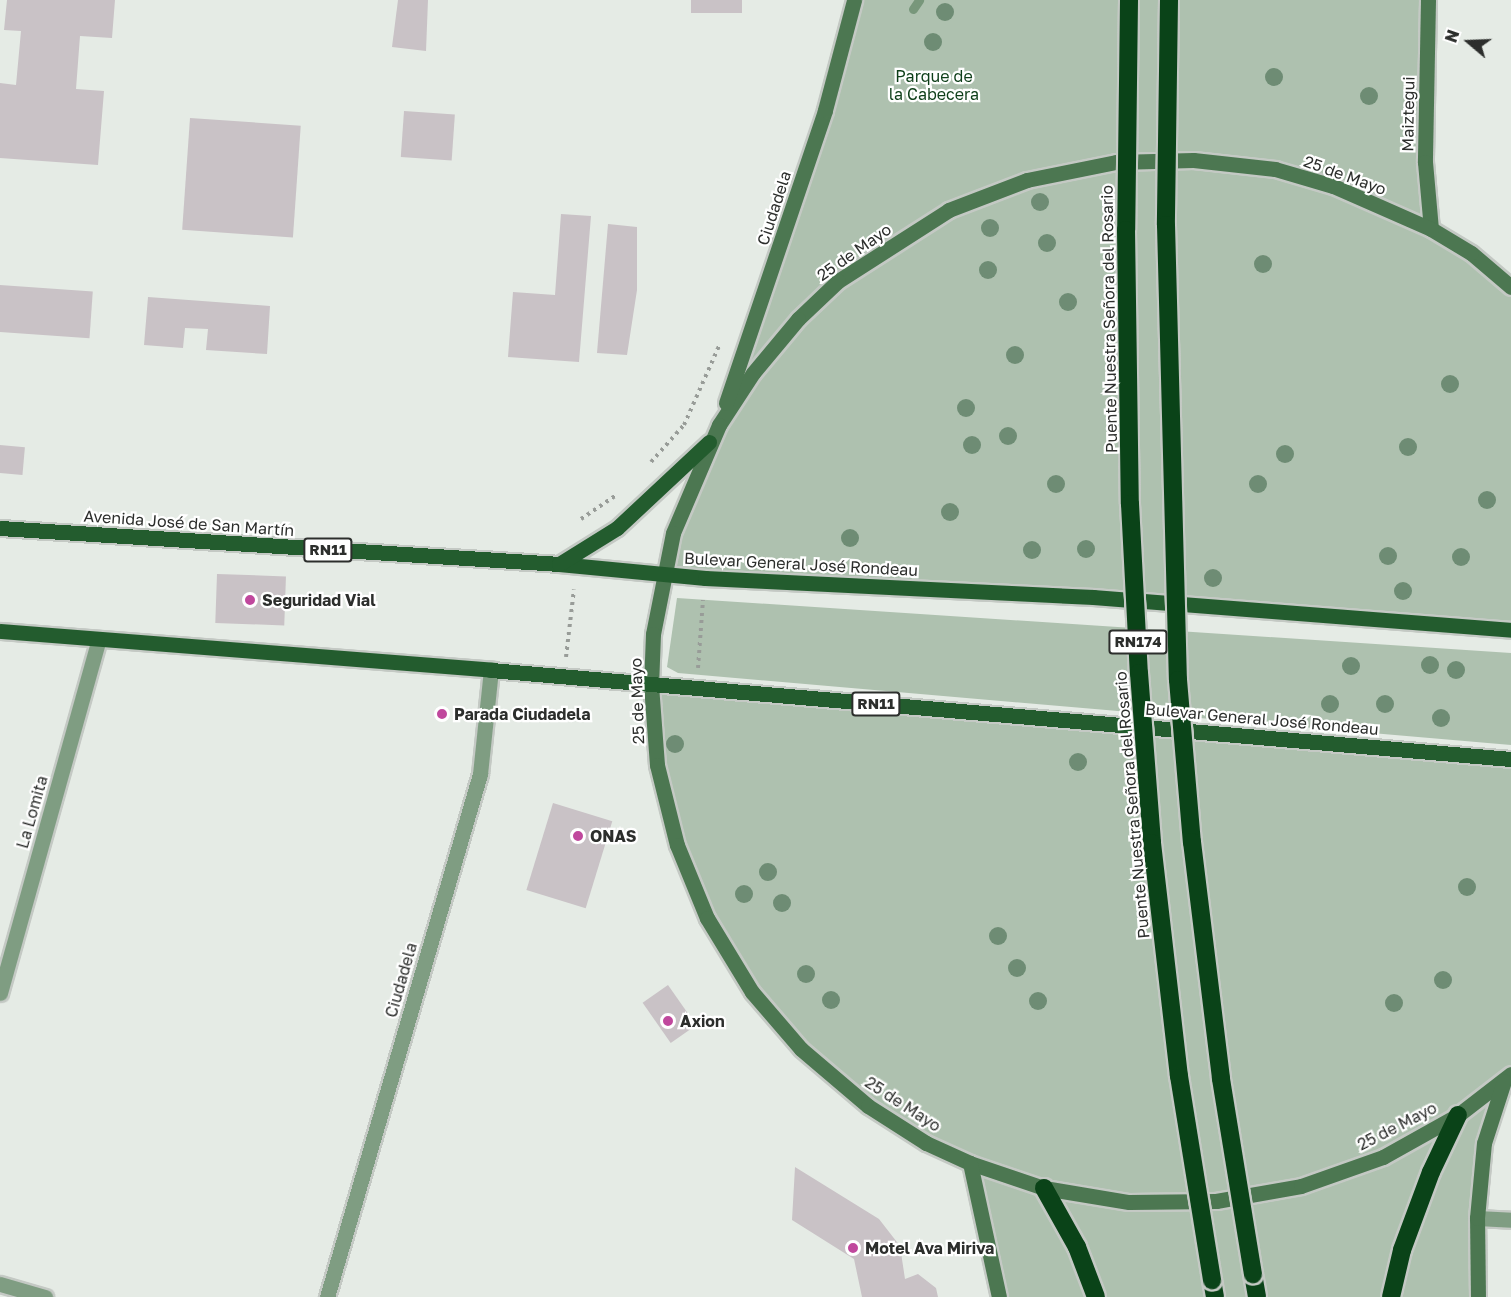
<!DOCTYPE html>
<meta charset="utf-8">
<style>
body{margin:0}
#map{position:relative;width:1511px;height:1297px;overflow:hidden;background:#e5ebe5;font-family:"Golos Text",sans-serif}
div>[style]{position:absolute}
.green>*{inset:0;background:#aec1af}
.stream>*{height:9px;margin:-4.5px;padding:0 4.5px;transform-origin:4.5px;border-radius:4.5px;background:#78977b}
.building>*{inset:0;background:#c9c2c6;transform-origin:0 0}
.path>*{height:4px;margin-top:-2px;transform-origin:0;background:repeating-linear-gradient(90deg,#989c98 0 3px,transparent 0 7.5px)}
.roads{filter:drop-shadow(2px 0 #c4c9c4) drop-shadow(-2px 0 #c4c9c4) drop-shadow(0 2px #c4c9c4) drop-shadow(0 -2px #c4c9c4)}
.minor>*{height:15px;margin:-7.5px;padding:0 7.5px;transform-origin:7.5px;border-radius:7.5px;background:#7f9d82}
.secondary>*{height:15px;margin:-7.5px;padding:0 7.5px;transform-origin:7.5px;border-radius:7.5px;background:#4c7751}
.primary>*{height:15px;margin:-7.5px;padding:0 7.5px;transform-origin:7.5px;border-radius:7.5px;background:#235c2e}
.motorway>*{height:18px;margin:-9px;padding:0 9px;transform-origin:9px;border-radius:9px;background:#0a4318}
.bridges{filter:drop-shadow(2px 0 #c4c9c4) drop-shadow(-2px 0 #c4c9c4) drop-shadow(0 2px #c4c9c4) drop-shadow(0 -2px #c4c9c4)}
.motorway-bridge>*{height:18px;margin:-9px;padding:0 9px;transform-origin:9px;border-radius:9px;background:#0a4318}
.trees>*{width:18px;height:18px;margin:-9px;border-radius:50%;background:#6e8c74}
.dots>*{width:16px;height:16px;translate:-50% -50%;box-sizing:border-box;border:3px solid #fff;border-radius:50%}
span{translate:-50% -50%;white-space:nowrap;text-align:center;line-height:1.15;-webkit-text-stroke:4.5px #fff;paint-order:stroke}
.shield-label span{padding:2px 4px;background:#fff;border:2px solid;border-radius:4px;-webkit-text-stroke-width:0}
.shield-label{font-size:15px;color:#2c2e2c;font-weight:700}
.park-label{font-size:16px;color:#0d3e18}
.street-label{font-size:16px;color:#2c2e2c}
.poi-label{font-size:16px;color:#2c2e2c;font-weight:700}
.left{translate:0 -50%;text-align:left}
.north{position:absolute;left:1439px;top:12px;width:60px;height:60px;-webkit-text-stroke:4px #fff;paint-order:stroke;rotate:289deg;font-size:16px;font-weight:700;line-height:24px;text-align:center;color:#2c2e2c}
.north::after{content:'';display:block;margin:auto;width:21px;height:27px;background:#2c2e2c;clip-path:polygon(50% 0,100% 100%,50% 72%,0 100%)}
</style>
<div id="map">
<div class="green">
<div style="clip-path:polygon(854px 0,1428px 0,1430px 229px,1511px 287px,1511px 630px,663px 574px,719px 425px)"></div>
<div style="clip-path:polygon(677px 598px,1511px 653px,1511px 745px,678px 673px,667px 667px)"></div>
<div style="clip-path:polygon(651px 685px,1511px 759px,1511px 1074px,1484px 1143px,1478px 1297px,999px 1297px,970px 1163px,868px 1106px,752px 992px,677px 845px)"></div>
</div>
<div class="stream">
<div style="left:913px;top:9px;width:11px;rotate:-56deg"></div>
</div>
<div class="building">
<div style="clip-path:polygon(7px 0,115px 0,112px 38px,80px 36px,76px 89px,104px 91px,98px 165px,0 158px,0 83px,16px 85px,21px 31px,4px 30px)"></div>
<div style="clip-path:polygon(398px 0,428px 0,426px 51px,392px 47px)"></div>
<div style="left:691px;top:0;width:51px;height:13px"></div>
<div style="left:404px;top:111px;width:51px;height:46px;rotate:4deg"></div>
<div style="left:190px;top:118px;width:111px;height:112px;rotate:4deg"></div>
<div style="clip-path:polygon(561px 214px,591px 216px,579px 362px,508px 357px,513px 292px,555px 295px)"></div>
<div style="clip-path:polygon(608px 224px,637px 227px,637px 290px,627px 355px,597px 353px)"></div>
<div style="left:0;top:285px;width:93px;height:47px;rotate:4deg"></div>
<div style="clip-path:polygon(148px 297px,270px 306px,267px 354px,206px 350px,208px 329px,185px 328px,183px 348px,144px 345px)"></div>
<div style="left:0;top:445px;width:25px;height:28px;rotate:5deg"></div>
<div style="left:217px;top:574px;width:69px;height:49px;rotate:2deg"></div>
<div style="left:553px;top:803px;width:62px;height:91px;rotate:17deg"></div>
<div style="left:668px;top:985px;width:49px;height:31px;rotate:55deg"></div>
<div style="clip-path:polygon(795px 1167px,879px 1219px,900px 1246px,905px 1279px,918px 1274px,936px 1288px,938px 1297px,862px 1297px,854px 1259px,792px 1220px)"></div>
</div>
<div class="path">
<div style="left:651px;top:462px;width:50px;rotate:-48.3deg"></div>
<div style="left:684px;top:425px;width:86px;rotate:-66.1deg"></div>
<div style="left:581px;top:519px;width:41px;rotate:-34.1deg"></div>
<div style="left:566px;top:657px;width:68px;rotate:-83.3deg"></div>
<div style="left:698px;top:668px;width:68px;rotate:-85.8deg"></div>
</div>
<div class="roads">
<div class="minor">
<div style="left:0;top:993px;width:365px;rotate:-74.4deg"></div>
<div style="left:1477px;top:1218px;width:34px;rotate:3deg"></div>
<div style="left:0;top:1284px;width:47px;rotate:16.1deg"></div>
<div style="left:327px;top:1297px;width:545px;rotate:-73.69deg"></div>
<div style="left:480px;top:774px;width:105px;rotate:-84deg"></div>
</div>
<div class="secondary">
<div style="left:1428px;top:0;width:162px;rotate:91.1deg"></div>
<div style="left:1425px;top:162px;width:67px;rotate:84.9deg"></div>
<div style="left:1511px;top:287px;width:52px;rotate:-139.6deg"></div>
<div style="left:1471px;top:253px;width:47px;rotate:-149deg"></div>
<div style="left:1431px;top:229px;width:107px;rotate:-156.3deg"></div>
<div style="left:1333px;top:186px;width:60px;rotate:-163.7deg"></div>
<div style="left:1275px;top:169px;width:82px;rotate:-173.7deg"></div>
<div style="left:1193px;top:160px;width:77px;rotate:178.5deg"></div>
<div style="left:1116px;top:162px;width:91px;rotate:168.6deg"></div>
<div style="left:1027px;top:180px;width:84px;rotate:159deg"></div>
<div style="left:949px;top:210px;width:132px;rotate:147.4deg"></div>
<div style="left:838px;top:281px;width:55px;rotate:136.5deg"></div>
<div style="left:798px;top:319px;width:70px;rotate:129.8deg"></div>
<div style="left:753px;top:373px;width:62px;rotate:123.2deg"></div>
<div style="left:719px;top:425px;width:117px;rotate:113.1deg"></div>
<div style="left:673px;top:533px;width:103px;rotate:101.2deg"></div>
<div style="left:653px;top:634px;width:51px;rotate:92.2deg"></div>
<div style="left:651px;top:685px;width:80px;rotate:85.7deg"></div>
<div style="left:657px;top:765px;width:82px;rotate:76deg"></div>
<div style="left:677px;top:845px;width:79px;rotate:67.7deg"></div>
<div style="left:707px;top:918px;width:87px;rotate:58.7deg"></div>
<div style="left:752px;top:992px;width:75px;rotate:49.3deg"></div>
<div style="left:801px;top:1049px;width:88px;rotate:40.4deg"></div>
<div style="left:868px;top:1106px;width:69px;rotate:32.5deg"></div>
<div style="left:926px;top:1143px;width:48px;rotate:24.4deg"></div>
<div style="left:970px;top:1163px;width:78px;rotate:18.7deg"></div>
<div style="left:1044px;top:1188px;width:86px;rotate:9.4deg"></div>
<div style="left:1129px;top:1202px;width:87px;rotate:-0.7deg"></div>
<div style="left:1216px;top:1201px;width:86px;rotate:-10deg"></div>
<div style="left:1301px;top:1186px;width:87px;rotate:-19.5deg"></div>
<div style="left:1383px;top:1157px;width:86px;rotate:-29.2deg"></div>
<div style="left:1458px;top:1115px;width:67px;rotate:-37.7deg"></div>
<div style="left:726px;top:403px;width:309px;rotate:-71.3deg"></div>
<div style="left:825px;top:110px;width:114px;rotate:-75.2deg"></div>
<div style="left:970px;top:1163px;width:137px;rotate:77.8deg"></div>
<div style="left:1478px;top:1297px;width:79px;rotate:-90.7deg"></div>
<div style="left:1477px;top:1218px;width:75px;rotate:-84.7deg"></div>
<div style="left:1484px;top:1143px;width:65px;rotate:-72.1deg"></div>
</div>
<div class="primary">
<div style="left:0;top:528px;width:560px;rotate:3.68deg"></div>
<div style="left:559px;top:564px;width:147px;rotate:5.5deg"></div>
<div style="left:705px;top:578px;width:389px;rotate:2.8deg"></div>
<div style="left:1094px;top:597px;width:418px;rotate:4.5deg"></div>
<div style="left:559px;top:564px;width:68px;rotate:-31.8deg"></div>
<div style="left:617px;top:528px;width:126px;rotate:-43.1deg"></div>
<div style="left:0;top:631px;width:493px;rotate:4.5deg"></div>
<div style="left:491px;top:670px;width:1024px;rotate:4.99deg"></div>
</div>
<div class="motorway">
<div style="left:1044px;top:1188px;width:68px;rotate:60.8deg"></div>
<div style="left:1077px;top:1247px;width:53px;rotate:69.2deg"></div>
<div style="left:1253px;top:1274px;width:23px;rotate:80deg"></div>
<div style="left:1212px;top:1280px;width:17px;rotate:80deg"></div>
<div style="left:1391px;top:1297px;width:48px;rotate:-76.8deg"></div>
<div style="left:1402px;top:1250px;width:83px;rotate:-69.6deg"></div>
<div style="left:1431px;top:1172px;width:63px;rotate:-64.7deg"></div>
</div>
</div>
<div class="bridges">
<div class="motorway-bridge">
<div style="left:1129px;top:0;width:230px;rotate:90.7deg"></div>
<div style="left:1126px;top:230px;width:274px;rotate:89.2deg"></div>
<div style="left:1130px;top:504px;width:169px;rotate:87deg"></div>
<div style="left:1139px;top:673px;width:170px;rotate:85.6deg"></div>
<div style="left:1152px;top:843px;width:235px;rotate:83.4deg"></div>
<div style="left:1179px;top:1076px;width:207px;rotate:80.8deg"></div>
<div style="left:1169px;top:0;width:225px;rotate:90.8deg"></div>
<div style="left:1166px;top:225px;width:455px;rotate:88.5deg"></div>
<div style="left:1178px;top:680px;width:163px;rotate:85.1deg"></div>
<div style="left:1192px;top:842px;width:239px;rotate:83deg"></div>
<div style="left:1221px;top:1079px;width:198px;rotate:80.7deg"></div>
</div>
</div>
<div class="trees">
<div style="left:945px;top:12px"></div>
<div style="left:933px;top:42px"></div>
<div style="left:1274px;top:77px"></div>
<div style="left:1369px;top:96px"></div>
<div style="left:1040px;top:202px"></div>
<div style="left:990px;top:228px"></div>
<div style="left:1047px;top:243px"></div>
<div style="left:1263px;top:264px"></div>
<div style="left:988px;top:270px"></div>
<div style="left:1068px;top:302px"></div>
<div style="left:1015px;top:355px"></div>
<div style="left:1450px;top:384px"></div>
<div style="left:966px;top:408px"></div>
<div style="left:1008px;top:436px"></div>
<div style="left:972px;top:445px"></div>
<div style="left:1408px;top:447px"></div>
<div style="left:1285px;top:454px"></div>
<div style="left:1056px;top:484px"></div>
<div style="left:1258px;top:484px"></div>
<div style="left:1487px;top:500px"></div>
<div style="left:950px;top:512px"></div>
<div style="left:850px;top:538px"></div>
<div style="left:1086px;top:549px"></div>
<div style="left:1032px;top:550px"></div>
<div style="left:1388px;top:556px"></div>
<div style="left:1461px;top:557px"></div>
<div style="left:1213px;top:578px"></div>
<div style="left:1403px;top:591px"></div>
<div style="left:1430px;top:665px"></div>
<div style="left:1351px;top:666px"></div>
<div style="left:1456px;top:670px"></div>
<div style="left:1330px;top:704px"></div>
<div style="left:1385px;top:704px"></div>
<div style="left:1441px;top:718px"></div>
<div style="left:675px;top:744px"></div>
<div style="left:1078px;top:762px"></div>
<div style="left:768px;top:872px"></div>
<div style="left:1467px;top:887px"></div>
<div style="left:744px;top:894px"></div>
<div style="left:782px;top:903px"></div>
<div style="left:998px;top:936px"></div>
<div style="left:1017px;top:968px"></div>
<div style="left:806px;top:974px"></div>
<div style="left:1443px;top:980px"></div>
<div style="left:831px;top:1000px"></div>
<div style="left:1038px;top:1001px"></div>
<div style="left:1394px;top:1003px"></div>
</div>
<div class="dots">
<div style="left:250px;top:600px;background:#c0489d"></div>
<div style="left:442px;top:714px;background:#c0489d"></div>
<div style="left:578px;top:836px;background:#c0489d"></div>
<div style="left:668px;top:1021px;background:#c0489d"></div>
<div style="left:853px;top:1248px;background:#c0489d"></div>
</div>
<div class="shield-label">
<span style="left:328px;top:550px">RN11</span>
<span style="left:1138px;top:642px">RN174</span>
<span style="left:876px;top:704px">RN11</span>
</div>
<div class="park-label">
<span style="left:934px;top:85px">Parque de<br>la Cabecera</span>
</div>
<div class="street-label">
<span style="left:1408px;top:114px;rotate:-89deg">Maiztegui</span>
<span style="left:1345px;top:175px;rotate:20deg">25 de Mayo</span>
<span style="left:774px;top:208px;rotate:-72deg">Ciudadela</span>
<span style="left:854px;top:252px;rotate:-35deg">25 de Mayo</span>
<span style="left:1109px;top:319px;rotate:-91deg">Puente Nuestra Señora del Rosario</span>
<span style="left:189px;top:523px;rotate:4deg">Avenida José de San Martín</span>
<span style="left:801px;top:564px;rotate:3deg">Bulevar General José Rondeau</span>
<span style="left:637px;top:701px;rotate:-92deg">25 de Mayo</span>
<span style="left:1262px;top:719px;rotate:5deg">Bulevar General José Rondeau</span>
<span style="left:1132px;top:805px;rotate:-95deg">Puente Nuestra Señora del Rosario</span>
<span style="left:32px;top:812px;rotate:-74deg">La Lomita</span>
<span style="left:401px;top:980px;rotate:-74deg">Ciudadela</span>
<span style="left:903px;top:1104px;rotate:33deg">25 de Mayo</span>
<span style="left:1397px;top:1126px;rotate:-27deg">25 de Mayo</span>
</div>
<div class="poi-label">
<span class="left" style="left:262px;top:600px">Seguridad Vial</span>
<span class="left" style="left:454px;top:714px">Parada Ciudadela</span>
<span class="left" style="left:590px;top:836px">ONAS</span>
<span class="left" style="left:680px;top:1021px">Axion</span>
<span class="left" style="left:865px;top:1248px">Motel Ava Miriva</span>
</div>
<div class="north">N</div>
</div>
